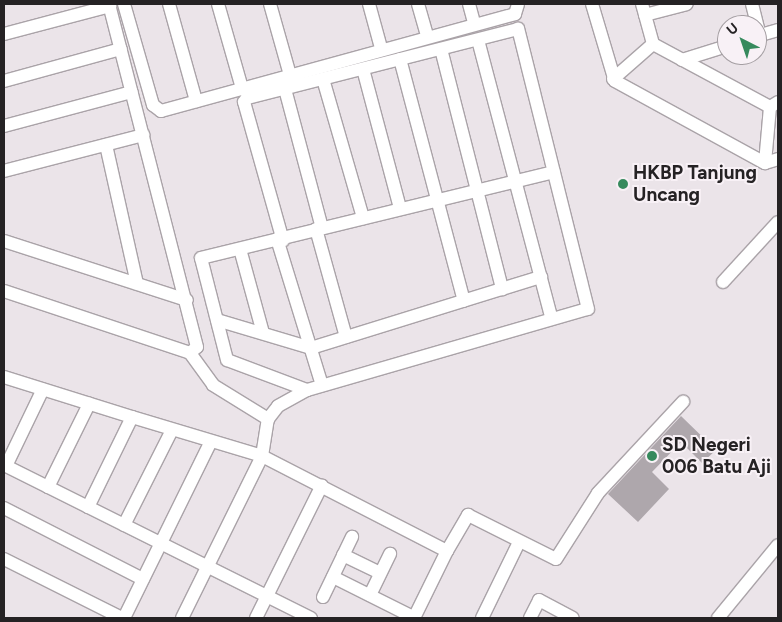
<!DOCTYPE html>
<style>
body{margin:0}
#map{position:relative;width:782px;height:622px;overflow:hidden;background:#ebe4e9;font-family:Figtree,sans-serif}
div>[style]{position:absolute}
.building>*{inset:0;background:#aea7ac}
.roads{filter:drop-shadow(1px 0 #aaa3a8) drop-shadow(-1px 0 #aaa3a8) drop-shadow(0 1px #aaa3a8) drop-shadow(0 -1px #aaa3a8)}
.street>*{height:12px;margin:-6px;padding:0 6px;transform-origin:6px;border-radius:6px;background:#fff}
.dots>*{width:14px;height:14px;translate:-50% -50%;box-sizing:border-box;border:2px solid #f8f1f6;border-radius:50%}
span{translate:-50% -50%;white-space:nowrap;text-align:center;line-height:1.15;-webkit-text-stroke:4px #f8f1f6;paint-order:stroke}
.poi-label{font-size:19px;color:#252224;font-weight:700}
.left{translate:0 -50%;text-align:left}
.frame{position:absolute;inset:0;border:5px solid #252224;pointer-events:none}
.north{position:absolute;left:717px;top:15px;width:50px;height:50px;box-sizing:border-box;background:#f8f1f6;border:1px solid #a49ea2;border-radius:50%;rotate:319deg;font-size:14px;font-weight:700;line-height:20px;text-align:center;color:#252224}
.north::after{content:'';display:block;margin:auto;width:18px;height:22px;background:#368a5d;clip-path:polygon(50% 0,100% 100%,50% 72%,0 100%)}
</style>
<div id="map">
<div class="building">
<div style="clip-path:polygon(681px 416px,716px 450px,702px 463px,681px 442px,652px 472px,669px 489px,638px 522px,608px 494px)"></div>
</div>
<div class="roads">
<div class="street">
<div style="left:124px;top:4px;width:105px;rotate:74deg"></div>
<div style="left:153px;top:105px;width:10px;rotate:37deg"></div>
<div style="left:161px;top:111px;width:367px;rotate:-15.3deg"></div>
<div style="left:515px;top:14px;width:10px;rotate:-73deg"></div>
<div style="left:169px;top:4px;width:101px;rotate:74.4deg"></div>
<div style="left:218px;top:4px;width:87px;rotate:74.1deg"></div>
<div style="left:270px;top:4px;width:74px;rotate:74.3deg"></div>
<div style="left:369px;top:4px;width:46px;rotate:74.7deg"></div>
<div style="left:418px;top:4px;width:33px;rotate:74deg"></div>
<div style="left:469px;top:4px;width:20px;rotate:75deg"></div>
<div style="left:592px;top:4px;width:80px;rotate:73.4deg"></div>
<div style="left:615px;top:81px;width:171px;rotate:28.7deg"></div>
<div style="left:765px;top:163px;width:14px;rotate:-17deg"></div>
<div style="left:642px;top:4px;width:41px;rotate:74.6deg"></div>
<div style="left:653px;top:44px;width:133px;rotate:28.3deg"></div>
<div style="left:770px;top:107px;width:9px;rotate:-32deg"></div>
<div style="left:752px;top:4px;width:32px;rotate:76deg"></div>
<div style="left:645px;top:15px;width:43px;rotate:-14.7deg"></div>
<div style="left:4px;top:34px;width:110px;rotate:-14.8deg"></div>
<div style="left:757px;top:36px;width:22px;rotate:-16deg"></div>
<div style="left:478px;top:40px;width:286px;rotate:75.2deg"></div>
<div style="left:441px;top:49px;width:248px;rotate:75.7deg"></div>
<div style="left:400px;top:59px;width:250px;rotate:75.2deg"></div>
<div style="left:682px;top:60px;width:47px;rotate:-17.3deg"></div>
<div style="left:363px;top:69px;width:144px;rotate:75.1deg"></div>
<div style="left:323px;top:79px;width:145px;rotate:73.9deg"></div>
<div style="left:613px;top:79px;width:53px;rotate:-41.2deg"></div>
<div style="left:4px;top:81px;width:121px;rotate:-15.3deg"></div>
<div style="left:285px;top:89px;width:144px;rotate:75.1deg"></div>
<div style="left:4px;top:126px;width:132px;rotate:-14.9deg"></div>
<div style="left:106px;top:145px;width:142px;rotate:77.4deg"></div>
<div style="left:765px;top:163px;width:56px;rotate:-84.9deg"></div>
<div style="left:4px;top:171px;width:144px;rotate:-14.5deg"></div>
<div style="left:316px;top:229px;width:112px;rotate:74.5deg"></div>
<div style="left:277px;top:239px;width:153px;rotate:72.9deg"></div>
<div style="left:4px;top:241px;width:192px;rotate:17.9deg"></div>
<div style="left:240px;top:249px;width:87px;rotate:74.7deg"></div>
<div style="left:723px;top:282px;width:81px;rotate:-47.5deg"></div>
<div style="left:4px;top:291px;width:196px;rotate:18.4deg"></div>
<div style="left:190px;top:353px;width:9px;rotate:-41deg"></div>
<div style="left:197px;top:347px;width:354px;rotate:-104.4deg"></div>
<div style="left:217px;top:320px;width:98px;rotate:16.6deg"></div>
<div style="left:311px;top:348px;width:241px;rotate:-17.2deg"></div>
<div style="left:190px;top:353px;width:39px;rotate:54deg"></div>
<div style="left:213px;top:385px;width:65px;rotate:31.7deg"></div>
<div style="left:4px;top:377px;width:134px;rotate:17.4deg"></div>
<div style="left:307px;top:390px;width:85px;rotate:-159.4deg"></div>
<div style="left:227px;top:360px;width:105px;rotate:-104.3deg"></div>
<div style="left:201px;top:258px;width:363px;rotate:-13.7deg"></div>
<div style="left:4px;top:465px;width:343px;rotate:26.5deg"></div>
<div style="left:6px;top:466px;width:85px;rotate:-64.3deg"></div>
<div style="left:48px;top:487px;width:93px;rotate:-63.7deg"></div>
<div style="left:88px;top:507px;width:100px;rotate:-63.9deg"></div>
<div style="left:132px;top:417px;width:136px;rotate:16.7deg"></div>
<div style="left:262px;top:456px;width:208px;rotate:27.2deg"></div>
<div style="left:447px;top:551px;width:42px;rotate:-59.7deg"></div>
<div style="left:468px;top:515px;width:98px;rotate:26.6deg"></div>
<div style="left:556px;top:559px;width:78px;rotate:-57.5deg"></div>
<div style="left:598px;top:493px;width:125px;rotate:-47deg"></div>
<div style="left:4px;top:508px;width:156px;rotate:27.1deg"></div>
<div style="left:124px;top:525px;width:106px;rotate:-63.2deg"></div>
<div style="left:343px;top:555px;width:41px;rotate:25.9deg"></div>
<div style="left:4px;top:559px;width:132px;rotate:26.6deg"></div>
<div style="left:333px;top:577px;width:92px;rotate:26.6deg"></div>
<div style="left:370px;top:595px;width:46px;rotate:-64deg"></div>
<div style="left:323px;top:597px;width:67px;rotate:-64.2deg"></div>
<div style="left:124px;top:618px;width:197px;rotate:-63.8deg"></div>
<div style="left:182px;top:618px;width:181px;rotate:-63.7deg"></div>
<div style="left:262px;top:456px;width:37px;rotate:-81deg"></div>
<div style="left:268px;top:419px;width:16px;rotate:-52deg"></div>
<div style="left:278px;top:406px;width:33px;rotate:-29deg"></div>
<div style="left:307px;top:390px;width:292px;rotate:-16.1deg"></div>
<div style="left:588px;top:309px;width:289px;rotate:-104deg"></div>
<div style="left:518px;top:29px;width:280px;rotate:165.7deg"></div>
<div style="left:247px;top:98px;width:5px;rotate:127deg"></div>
<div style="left:244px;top:102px;width:144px;rotate:74.3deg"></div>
<div style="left:256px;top:618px;width:148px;rotate:-63.6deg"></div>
<div style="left:414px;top:618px;width:75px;rotate:-63.8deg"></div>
<div style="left:482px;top:618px;width:85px;rotate:-64deg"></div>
<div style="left:530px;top:618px;width:20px;rotate:-63deg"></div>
<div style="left:539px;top:600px;width:38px;rotate:28deg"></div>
<div style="left:718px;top:618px;width:94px;rotate:-50.6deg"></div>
</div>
</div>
<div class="dots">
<div style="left:623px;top:184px;background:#368a5d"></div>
<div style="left:652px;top:456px;background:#368a5d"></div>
</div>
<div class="poi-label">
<span class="left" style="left:633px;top:184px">HKBP Tanjung<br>Uncang</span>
<span class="left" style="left:662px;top:456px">SD Negeri<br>006 Batu Aji</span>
</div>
<div class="frame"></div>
<div class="north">U</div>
</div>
